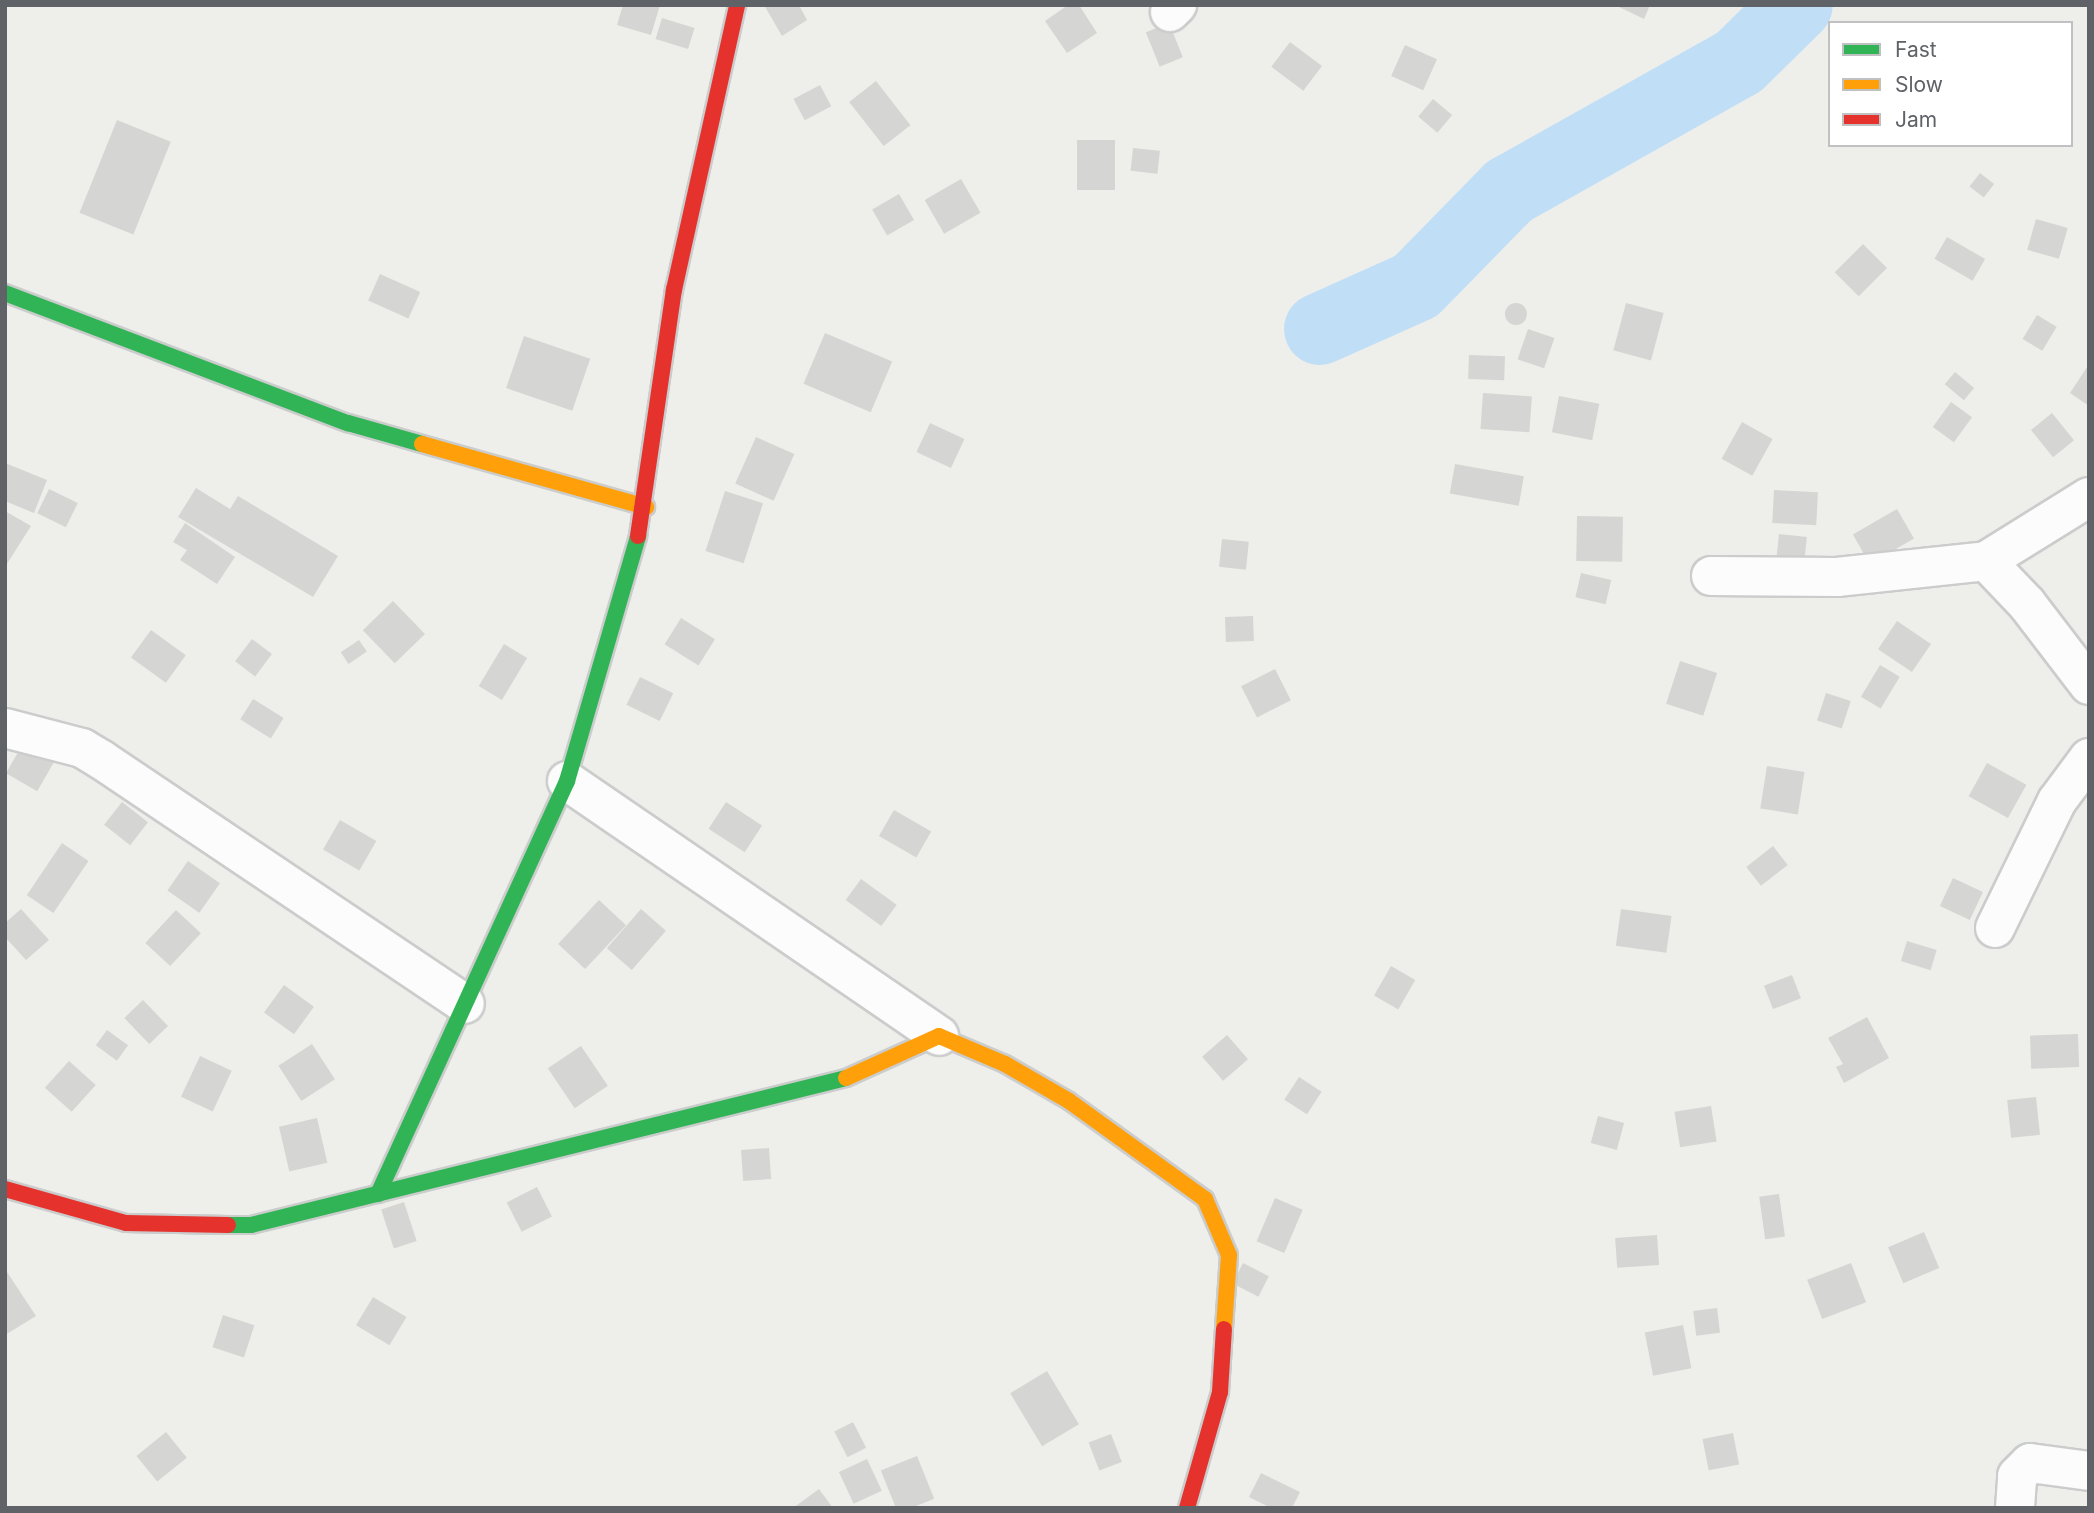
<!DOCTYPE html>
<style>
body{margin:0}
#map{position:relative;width:2094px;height:1513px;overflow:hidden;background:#eeeeea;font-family:Inter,sans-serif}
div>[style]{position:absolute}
.river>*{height:72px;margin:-36px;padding:0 36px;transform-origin:36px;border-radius:36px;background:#c0dff7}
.building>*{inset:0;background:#d5d5d3;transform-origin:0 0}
.round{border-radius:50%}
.roads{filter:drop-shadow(2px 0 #cbcccc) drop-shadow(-2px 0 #cbcccc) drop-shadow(0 2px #cbcccc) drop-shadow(0 -2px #cbcccc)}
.street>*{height:38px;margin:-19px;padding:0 19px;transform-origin:19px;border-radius:19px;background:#fcfcfc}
.fast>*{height:16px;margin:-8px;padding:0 8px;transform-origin:8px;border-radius:8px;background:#30b455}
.slow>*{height:16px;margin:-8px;padding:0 8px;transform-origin:8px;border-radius:8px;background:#ff9f0a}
.jam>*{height:16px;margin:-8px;padding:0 8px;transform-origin:8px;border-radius:8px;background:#e5322d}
span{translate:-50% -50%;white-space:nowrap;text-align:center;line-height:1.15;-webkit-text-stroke:5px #fff;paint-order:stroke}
.frame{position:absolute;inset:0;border:7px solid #5f6367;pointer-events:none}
.legend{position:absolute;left:1828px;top:21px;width:245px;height:126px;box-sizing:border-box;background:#fff;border:2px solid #bfc1c2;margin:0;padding:9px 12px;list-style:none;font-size:21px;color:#5f6367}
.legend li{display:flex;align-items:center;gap:14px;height:35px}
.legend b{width:35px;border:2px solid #bfc1c2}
</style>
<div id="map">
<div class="river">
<div style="left:1320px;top:329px;width:105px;rotate:-24.1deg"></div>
<div style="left:1416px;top:286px;width:133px;rotate:-45.6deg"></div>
<div style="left:1509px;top:191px;width:264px;rotate:-29.3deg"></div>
<div style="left:1739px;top:62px;width:81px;rotate:-44.5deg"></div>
</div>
<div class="building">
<div style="clip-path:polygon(623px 5px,660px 5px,651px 35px,617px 25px)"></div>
<div style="clip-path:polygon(764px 5px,799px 5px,807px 20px,782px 36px)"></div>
<div style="clip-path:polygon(1068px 5px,1079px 5px,1097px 33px,1067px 53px,1045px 21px)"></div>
<div style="clip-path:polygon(1615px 5px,1650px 5px,1644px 19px)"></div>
<div style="left:662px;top:18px;width:34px;height:22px;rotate:17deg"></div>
<div style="left:1169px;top:23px;width:37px;height:25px;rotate:68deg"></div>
<div style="left:1290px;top:42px;width:40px;height:31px;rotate:37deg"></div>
<div style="left:1405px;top:45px;width:35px;height:34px;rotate:24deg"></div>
<div style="left:876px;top:81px;width:56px;height:34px;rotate:52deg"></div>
<div style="left:820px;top:85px;width:24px;height:30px;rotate:62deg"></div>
<div style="left:1433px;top:99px;width:25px;height:23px;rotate:40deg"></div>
<div style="left:117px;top:120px;width:58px;height:100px;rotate:22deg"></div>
<div style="left:1077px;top:140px;width:38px;height:50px"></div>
<div style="left:1133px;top:148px;width:27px;height:23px;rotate:6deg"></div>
<div style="left:1980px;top:173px;width:18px;height:17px;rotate:38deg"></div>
<div style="left:961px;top:179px;width:39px;height:42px;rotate:60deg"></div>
<div style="left:899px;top:194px;width:30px;height:31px;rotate:60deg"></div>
<div style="left:2036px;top:219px;width:33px;height:32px;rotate:16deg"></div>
<div style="left:1947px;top:237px;width:44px;height:25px;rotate:30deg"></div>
<div style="left:1863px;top:244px;width:34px;height:40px;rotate:45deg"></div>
<div style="left:380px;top:274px;width:44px;height:29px;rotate:24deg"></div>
<div style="left:1626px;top:303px;width:39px;height:49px;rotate:15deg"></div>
<div class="round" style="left:1505px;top:303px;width:22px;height:22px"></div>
<div style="left:2037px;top:315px;width:23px;height:28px;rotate:31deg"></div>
<div style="left:1528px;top:329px;width:28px;height:32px;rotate:19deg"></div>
<div style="left:825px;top:333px;width:73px;height:55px;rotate:23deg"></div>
<div style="left:524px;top:336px;width:70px;height:55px;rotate:19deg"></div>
<div style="left:1469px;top:355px;width:36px;height:24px;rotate:2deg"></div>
<div style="clip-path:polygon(2089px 364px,2089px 406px,2070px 393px)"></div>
<div style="left:1955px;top:372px;width:25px;height:16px;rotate:40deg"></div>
<div style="left:1483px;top:393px;width:49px;height:36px;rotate:4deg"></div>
<div style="left:1559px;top:396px;width:41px;height:37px;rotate:11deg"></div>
<div style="left:1951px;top:402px;width:26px;height:31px;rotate:36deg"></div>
<div style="left:2052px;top:413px;width:35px;height:27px;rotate:51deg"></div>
<div style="left:1742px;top:422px;width:35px;height:42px;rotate:29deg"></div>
<div style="left:930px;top:423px;width:38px;height:32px;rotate:25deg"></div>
<div style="left:756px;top:437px;width:42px;height:51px;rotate:24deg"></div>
<div style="clip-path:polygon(5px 463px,47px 480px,34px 513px,5px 501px)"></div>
<div style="left:1455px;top:464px;width:70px;height:30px;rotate:10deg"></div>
<div style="clip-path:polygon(196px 488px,230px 509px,238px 496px,338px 556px,313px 597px,178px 517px)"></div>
<div style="left:49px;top:489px;width:32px;height:27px;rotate:26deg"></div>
<div style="left:1774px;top:490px;width:44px;height:33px;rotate:3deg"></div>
<div style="left:725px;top:491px;width:40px;height:63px;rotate:18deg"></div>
<div style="left:1897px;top:509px;width:34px;height:51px;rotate:60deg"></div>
<div style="clip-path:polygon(5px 511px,31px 526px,5px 567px)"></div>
<div style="left:1577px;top:516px;width:46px;height:45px;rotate:1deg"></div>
<div style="clip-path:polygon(185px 523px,235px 557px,217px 584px,180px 560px,187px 550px,173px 542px)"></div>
<div style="left:1779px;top:534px;width:28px;height:29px;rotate:6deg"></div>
<div style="left:1222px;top:539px;width:27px;height:28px;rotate:6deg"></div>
<div style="left:1581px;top:573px;width:31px;height:25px;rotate:13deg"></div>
<div style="left:393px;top:601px;width:46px;height:42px;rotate:46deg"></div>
<div style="left:1253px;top:616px;width:25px;height:28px;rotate:88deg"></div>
<div style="left:681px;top:618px;width:40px;height:31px;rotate:32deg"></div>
<div style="left:1897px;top:621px;width:41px;height:34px;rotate:34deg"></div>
<div style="left:151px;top:630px;width:43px;height:34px;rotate:36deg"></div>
<div style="left:252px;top:639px;width:25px;height:28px;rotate:37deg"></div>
<div style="left:359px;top:640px;width:14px;height:22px;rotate:56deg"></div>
<div style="left:504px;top:644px;width:27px;height:49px;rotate:31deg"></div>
<div style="left:1680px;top:661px;width:39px;height:45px;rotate:18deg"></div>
<div style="left:1880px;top:665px;width:23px;height:37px;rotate:31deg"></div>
<div style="left:1275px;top:669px;width:35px;height:38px;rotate:63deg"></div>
<div style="left:640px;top:677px;width:37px;height:31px;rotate:26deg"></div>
<div style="left:1826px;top:693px;width:26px;height:29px;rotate:18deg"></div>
<div style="left:253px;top:699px;width:36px;height:24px;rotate:32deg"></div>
<div style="left:24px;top:742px;width:36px;height:36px;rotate:30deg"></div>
<div style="left:1987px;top:763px;width:45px;height:38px;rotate:29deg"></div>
<div style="left:1767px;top:766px;width:38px;height:43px;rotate:9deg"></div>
<div style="left:122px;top:802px;width:33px;height:29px;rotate:38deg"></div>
<div style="left:726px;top:802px;width:43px;height:32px;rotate:33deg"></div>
<div style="left:894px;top:810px;width:43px;height:30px;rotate:30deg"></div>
<div style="left:340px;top:820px;width:42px;height:34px;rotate:30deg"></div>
<div style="left:62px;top:843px;width:32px;height:63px;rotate:34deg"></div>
<div style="left:1773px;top:846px;width:24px;height:34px;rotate:52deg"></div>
<div style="left:188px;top:861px;width:39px;height:36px;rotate:35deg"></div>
<div style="left:1953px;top:878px;width:33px;height:31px;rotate:25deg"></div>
<div style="left:861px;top:879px;width:44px;height:26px;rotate:36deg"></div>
<div style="left:599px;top:900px;width:37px;height:60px;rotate:43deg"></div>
<div style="clip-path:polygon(21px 909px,49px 940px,26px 960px,5px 937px,5px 923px)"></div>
<div style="left:641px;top:909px;width:33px;height:52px;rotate:41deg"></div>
<div style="left:1621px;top:909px;width:51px;height:37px;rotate:8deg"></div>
<div style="left:176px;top:910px;width:34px;height:45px;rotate:43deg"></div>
<div style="left:1907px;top:941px;width:31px;height:21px;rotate:17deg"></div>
<div style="left:1391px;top:966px;width:28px;height:34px;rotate:30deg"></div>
<div style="left:1792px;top:975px;width:25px;height:30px;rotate:69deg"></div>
<div style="left:284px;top:985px;width:37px;height:34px;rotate:36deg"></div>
<div style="left:143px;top:1000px;width:36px;height:26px;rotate:46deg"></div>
<div style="clip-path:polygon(1867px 1017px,1889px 1058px,1844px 1083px,1836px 1067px,1843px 1064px,1828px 1038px)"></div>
<div style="left:107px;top:1030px;width:26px;height:19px;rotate:36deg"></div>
<div style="left:2078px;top:1034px;width:33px;height:48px;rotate:88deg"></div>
<div style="left:1227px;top:1035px;width:32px;height:33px;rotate:49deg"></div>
<div style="left:312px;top:1044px;width:42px;height:40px;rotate:57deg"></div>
<div style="left:581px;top:1046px;width:48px;height:40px;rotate:56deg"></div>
<div style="left:200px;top:1056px;width:35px;height:45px;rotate:25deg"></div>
<div style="left:69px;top:1061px;width:36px;height:36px;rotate:42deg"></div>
<div style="left:1299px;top:1077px;width:27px;height:27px;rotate:33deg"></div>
<div style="left:2036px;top:1097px;width:38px;height:29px;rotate:84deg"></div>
<div style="left:1711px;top:1106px;width:36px;height:37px;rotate:81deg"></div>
<div style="left:1598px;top:1116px;width:27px;height:28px;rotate:15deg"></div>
<div style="left:317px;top:1118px;width:46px;height:39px;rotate:77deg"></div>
<div style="left:769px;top:1148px;width:31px;height:28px;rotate:86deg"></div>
<div style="left:537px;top:1187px;width:33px;height:34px;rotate:63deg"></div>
<div style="left:1779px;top:1194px;width:43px;height:20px;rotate:82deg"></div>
<div style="left:1275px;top:1198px;width:30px;height:47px;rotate:23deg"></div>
<div style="left:404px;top:1202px;width:41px;height:24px;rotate:72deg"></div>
<div style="left:1924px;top:1232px;width:39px;height:39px;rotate:67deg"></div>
<div style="left:1657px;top:1235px;width:30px;height:42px;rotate:86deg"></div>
<div style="left:1243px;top:1263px;width:29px;height:23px;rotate:27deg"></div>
<div style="left:1851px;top:1263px;width:42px;height:47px;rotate:69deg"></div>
<div style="clip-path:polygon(5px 1269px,36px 1316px,5px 1335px)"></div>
<div style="left:373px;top:1297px;width:39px;height:33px;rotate:31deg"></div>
<div style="left:1717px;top:1308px;width:25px;height:24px;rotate:83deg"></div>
<div style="left:223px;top:1315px;width:33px;height:34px;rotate:18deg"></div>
<div style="left:1683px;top:1325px;width:44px;height:39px;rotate:79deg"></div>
<div style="left:1047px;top:1371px;width:62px;height:43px;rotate:59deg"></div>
<div style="left:853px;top:1422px;width:29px;height:21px;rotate:63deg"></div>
<div style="left:166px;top:1432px;width:33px;height:38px;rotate:51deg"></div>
<div style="left:1733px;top:1433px;width:32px;height:31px;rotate:79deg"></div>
<div style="left:1111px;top:1434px;width:30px;height:24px;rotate:69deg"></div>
<div style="left:917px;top:1456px;width:46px;height:39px;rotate:68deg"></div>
<div style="left:867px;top:1459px;width:35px;height:31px;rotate:65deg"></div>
<div style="clip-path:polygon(1261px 1473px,1300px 1492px,1292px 1508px,1271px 1508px,1249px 1497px)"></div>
<div style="clip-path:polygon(819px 1489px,833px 1508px,793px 1508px)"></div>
</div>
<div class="roads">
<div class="street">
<div style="left:1170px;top:12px;width:10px;rotate:-45deg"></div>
<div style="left:2089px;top:497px;width:121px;rotate:148.1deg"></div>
<div style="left:1986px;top:561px;width:59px;rotate:46.4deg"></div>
<div style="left:2027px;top:604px;width:102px;rotate:52.6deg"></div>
<div style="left:1711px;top:576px;width:126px;rotate:0.5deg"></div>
<div style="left:1837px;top:577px;width:150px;rotate:-6.1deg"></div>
<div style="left:5px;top:728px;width:80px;rotate:14.6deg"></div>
<div style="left:82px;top:748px;width:23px;rotate:31deg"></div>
<div style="left:102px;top:760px;width:437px;rotate:33.9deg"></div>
<div style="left:567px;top:781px;width:451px;rotate:34.4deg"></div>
<div style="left:1995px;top:928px;width:141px;rotate:-64deg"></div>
<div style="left:2057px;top:801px;width:54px;rotate:-53.3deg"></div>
<div style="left:2015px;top:1508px;width:32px;rotate:-86deg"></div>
<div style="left:2017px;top:1476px;width:18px;rotate:-45deg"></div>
<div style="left:2030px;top:1463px;width:60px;rotate:7.7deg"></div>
</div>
<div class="fast">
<div style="left:5px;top:293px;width:367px;rotate:20.8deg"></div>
<div style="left:348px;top:423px;width:77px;rotate:15.8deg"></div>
<div style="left:378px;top:1194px;width:454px;rotate:-65.4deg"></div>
<div style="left:567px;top:781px;width:255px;rotate:-73.8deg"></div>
<div style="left:228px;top:1225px;width:23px"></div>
<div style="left:251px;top:1225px;width:613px;rotate:-13.88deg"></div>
</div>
<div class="slow">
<div style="left:422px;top:444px;width:233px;rotate:15.7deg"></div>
<div style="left:846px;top:1078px;width:102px;rotate:-24.3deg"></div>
<div style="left:939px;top:1036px;width:72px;rotate:23deg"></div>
<div style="left:1005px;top:1064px;width:74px;rotate:30deg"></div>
<div style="left:1069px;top:1101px;width:168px;rotate:35.8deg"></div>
<div style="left:1205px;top:1199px;width:61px;rotate:66.8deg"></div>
<div style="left:1229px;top:1255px;width:74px;rotate:93.9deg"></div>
</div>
<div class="jam">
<div style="left:638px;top:536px;width:249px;rotate:-81.7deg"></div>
<div style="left:674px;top:290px;width:292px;rotate:-77.5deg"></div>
<div style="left:5px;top:1189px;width:126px;rotate:15.7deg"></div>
<div style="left:126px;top:1223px;width:102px;rotate:1.1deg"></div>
<div style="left:1187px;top:1508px;width:121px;rotate:-74.1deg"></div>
<div style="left:1220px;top:1392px;width:63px;rotate:-86.4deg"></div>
</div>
</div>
<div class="frame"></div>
<ul class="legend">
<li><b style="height:9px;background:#30b455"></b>Fast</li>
<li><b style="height:9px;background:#ff9f0a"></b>Slow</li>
<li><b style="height:9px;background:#e5322d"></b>Jam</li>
</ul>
</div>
